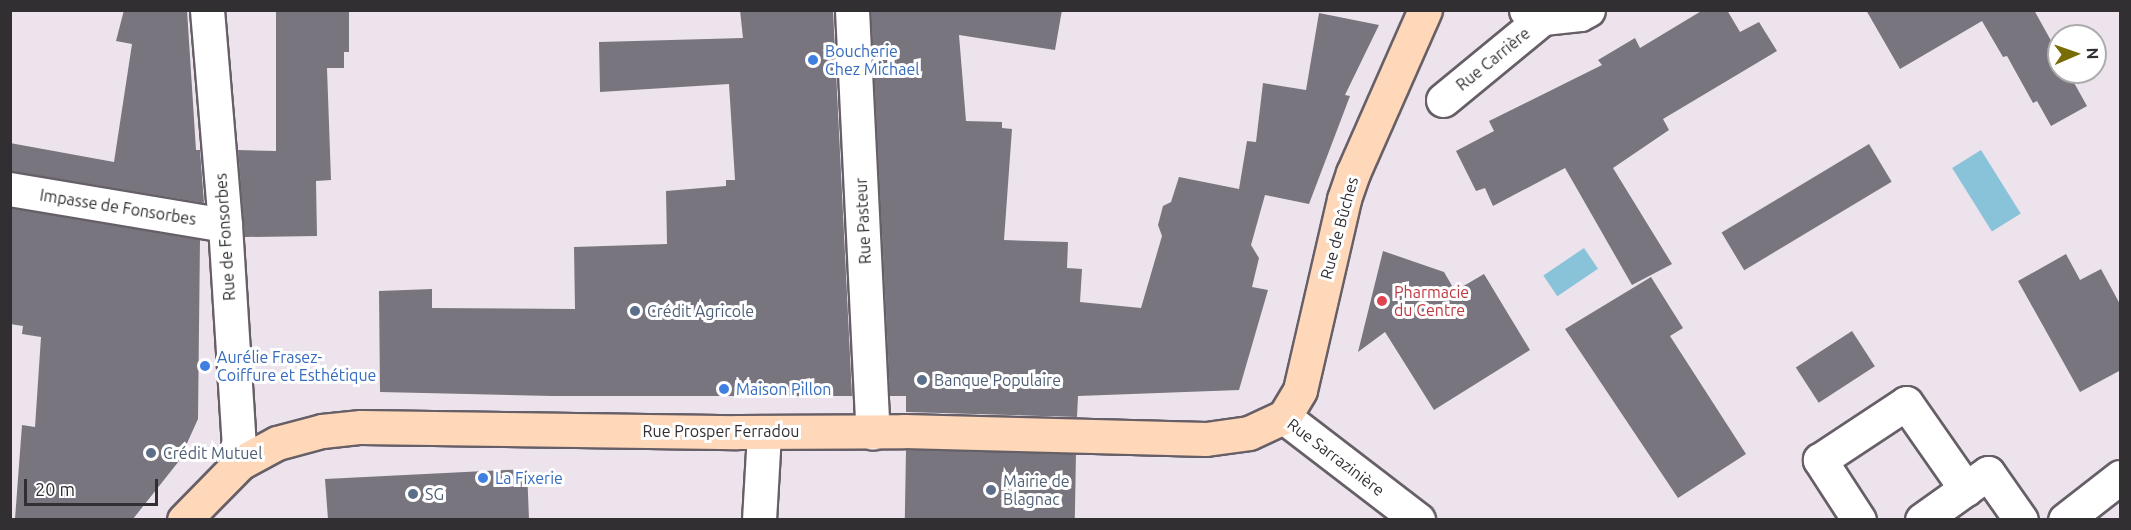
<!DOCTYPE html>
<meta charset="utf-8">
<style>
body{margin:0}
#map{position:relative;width:2131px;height:530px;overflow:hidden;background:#ece3ed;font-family:Ubuntu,sans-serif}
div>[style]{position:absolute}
.water>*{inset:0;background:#89c3d9;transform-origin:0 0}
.building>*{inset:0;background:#79757f;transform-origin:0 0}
.roads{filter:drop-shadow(2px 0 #675f67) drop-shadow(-2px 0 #675f67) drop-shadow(0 2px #675f67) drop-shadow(0 -2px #675f67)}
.minor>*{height:33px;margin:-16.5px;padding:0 16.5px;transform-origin:16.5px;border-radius:16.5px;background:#fff}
.major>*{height:33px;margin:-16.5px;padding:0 16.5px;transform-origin:16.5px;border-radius:16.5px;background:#fed8b8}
.dots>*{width:16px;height:16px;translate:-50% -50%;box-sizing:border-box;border:3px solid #fff;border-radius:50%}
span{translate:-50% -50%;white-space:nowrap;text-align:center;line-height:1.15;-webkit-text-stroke:6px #fff;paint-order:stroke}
.shop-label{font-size:16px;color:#366cbe}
.left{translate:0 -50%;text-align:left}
.street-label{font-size:16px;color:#322f32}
.health-label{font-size:16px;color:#be3a42}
.service-label{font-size:16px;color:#4e5e75}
.frame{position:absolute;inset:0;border:12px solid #322f32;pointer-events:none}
.north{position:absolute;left:2047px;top:24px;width:60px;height:60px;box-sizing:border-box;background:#fff;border:2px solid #adacad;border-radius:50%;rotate:88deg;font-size:16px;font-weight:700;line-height:24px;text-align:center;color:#322f32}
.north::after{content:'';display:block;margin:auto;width:21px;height:27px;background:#786c06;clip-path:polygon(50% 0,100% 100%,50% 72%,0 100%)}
.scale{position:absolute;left:24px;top:479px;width:134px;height:27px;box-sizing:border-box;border:3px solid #322f32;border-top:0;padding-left:8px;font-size:18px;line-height:21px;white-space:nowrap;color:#322f32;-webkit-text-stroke:4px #fff;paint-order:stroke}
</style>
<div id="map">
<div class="water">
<div style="left:1981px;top:150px;width:75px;height:34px;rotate:58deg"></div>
<div style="left:1584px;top:248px;width:25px;height:49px;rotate:56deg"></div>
</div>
<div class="building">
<div style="clip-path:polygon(124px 10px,187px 10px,196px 150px,200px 150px,204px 203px,10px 171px,10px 143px,114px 162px,132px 44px,116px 41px)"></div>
<div style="clip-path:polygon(276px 10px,349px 10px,349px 52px,344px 52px,344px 68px,327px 68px,331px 180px,316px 181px,317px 236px,245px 237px,238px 150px,276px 151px)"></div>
<div style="clip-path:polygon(740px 10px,833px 10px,852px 396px,552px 396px,380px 392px,379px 291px,432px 289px,432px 308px,575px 309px,574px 247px,667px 244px,666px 191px,726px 186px,726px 180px,735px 180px,729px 84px,600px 92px,599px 42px,743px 38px)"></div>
<div style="clip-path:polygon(871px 10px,1062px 10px,1055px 50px,959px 35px,966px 121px,1002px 122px,1002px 128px,1012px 129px,1004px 240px,1068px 242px,1067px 268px,1082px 269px,1080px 302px,1141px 308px,1162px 236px,1158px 225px,1163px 206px,1171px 202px,1179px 177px,1239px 189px,1247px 141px,1256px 142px,1263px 83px,1306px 90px,1319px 13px,1379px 25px,1345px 95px,1350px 96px,1309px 204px,1265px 195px,1251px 245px,1259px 258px,1252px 287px,1268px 290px,1239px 390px,1078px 396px,1077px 417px,906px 412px,906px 396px,890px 396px)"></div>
<div style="clip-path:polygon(1703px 10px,1727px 10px,1740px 32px,1759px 22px,1777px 51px,1663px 119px,1669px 130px,1613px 168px,1672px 264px,1632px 285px,1565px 168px,1493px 206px,1485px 188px,1476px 191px,1456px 151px,1494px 131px,1489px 121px,1602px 65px,1598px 60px,1635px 38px,1640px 48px)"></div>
<div style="clip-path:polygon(1866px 10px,2034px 10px,2059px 55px,2059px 72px,2068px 72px,2087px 106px,2051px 126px,2037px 101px,2033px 103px,2007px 56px,2003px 57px,1982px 21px,1900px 69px)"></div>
<div style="left:1869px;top:144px;width:44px;height:172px;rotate:59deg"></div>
<div style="clip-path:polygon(10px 208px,200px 240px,198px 419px,179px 461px,133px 519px,15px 519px,22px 425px,35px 427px,41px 337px,22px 334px,23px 326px,10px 324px)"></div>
<div style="clip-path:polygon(1383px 251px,1444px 272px,1455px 291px,1484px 274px,1530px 350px,1434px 410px,1385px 332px,1358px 352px)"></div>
<div style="clip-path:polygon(2066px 254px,2080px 280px,2101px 269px,2121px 306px,2121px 370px,2080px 392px,2018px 281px)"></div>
<div style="clip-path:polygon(1651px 277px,1683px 328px,1670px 336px,1746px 454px,1678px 498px,1565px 329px)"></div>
<div style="left:1852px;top:331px;width:42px;height:67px;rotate:57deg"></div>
<div style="left:906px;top:450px;width:170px;height:69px;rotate:1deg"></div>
<div style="clip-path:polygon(527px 469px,529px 519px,328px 519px,325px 479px)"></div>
</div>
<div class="roads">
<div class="minor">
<div style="left:207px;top:10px;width:216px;rotate:85.2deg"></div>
<div style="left:225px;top:225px;width:238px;rotate:86.4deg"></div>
<div style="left:852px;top:10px;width:423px;rotate:87.2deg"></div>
<div style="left:1526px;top:10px;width:19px;rotate:25deg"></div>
<div style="left:1543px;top:18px;width:37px;rotate:-6deg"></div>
<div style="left:1580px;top:14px;width:9px;rotate:-27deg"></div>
<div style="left:1443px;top:100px;width:129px;rotate:-39.4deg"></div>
<div style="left:10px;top:189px;width:218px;rotate:9.5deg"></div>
<div style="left:1284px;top:417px;width:169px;rotate:37.5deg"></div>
<div style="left:759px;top:520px;width:88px;rotate:-86.7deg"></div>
<div style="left:1859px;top:520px;width:72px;rotate:-123deg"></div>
<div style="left:1820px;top:460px;width:103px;rotate:-33.5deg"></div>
<div style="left:1906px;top:403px;width:105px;rotate:55.1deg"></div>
<div style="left:1922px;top:520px;width:81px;rotate:-35.5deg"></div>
<div style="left:1988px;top:473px;width:57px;rotate:54.9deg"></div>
<div style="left:2065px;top:520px;width:70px;rotate:-38deg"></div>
</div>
<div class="major">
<div style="left:184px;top:520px;width:80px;rotate:-45.5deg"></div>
<div style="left:240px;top:463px;width:42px;rotate:-28.4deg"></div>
<div style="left:277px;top:443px;width:47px;rotate:-14.9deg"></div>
<div style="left:322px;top:431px;width:39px;rotate:-6deg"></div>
<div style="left:361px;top:427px;width:376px;rotate:0.8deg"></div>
<div style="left:737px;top:432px;width:167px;rotate:-0.3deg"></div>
<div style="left:904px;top:431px;width:302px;rotate:1.5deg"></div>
<div style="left:1206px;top:439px;width:43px;rotate:-7.9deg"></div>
<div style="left:1249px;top:433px;width:38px;rotate:-25deg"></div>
<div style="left:1284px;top:417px;width:31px;rotate:-59deg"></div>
<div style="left:1300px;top:390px;width:196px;rotate:-77deg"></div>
<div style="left:1344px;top:199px;width:28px;rotate:-71deg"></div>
<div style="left:1353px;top:173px;width:178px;rotate:-66.2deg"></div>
</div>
</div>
<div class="dots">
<div style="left:813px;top:60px;background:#3f7fe0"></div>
<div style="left:1382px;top:301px;background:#e0444e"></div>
<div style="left:635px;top:311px;background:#5c6f8a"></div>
<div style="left:205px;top:366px;background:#3f7fe0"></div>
<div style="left:922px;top:380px;background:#5c6f8a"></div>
<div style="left:724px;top:389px;background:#3f7fe0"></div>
<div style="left:151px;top:453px;background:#5c6f8a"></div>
<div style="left:483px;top:478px;background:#3f7fe0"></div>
<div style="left:991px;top:490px;background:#5c6f8a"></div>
<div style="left:413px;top:494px;background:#5c6f8a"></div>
</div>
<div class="shop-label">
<span class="left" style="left:825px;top:60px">Boucherie<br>Chez Michael</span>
<span class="left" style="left:217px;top:366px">Aurélie Frasez-<br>Coiffure et Esthétique</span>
<span class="left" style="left:736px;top:389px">Maison Pillon</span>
<span class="left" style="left:495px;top:478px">La Fixerie</span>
</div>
<div class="street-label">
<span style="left:1493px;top:59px;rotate:-39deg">Rue Carrière</span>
<span style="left:118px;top:207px;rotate:9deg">Impasse de Fonsorbes</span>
<span style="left:863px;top:221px;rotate:-93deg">Rue Pasteur</span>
<span style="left:1339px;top:228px;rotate:-75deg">Rue de Bûches</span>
<span style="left:225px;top:237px;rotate:-94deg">Rue de Fonsorbes</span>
<span style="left:721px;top:431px">Rue Prosper Ferradou</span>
<span style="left:1336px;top:457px;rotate:37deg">Rue Sarrazinière</span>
</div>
<div class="health-label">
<span class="left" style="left:1394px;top:301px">Pharmacie<br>du Centre</span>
</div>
<div class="service-label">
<span class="left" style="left:647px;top:311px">Crédit Agricole</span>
<span class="left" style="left:934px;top:380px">Banque Populaire</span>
<span class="left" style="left:163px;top:453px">Crédit Mutuel</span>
<span class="left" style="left:1003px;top:490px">Mairie de<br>Blagnac</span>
<span class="left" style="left:425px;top:494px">SG</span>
</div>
<div class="frame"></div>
<div class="north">N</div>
<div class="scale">20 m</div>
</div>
